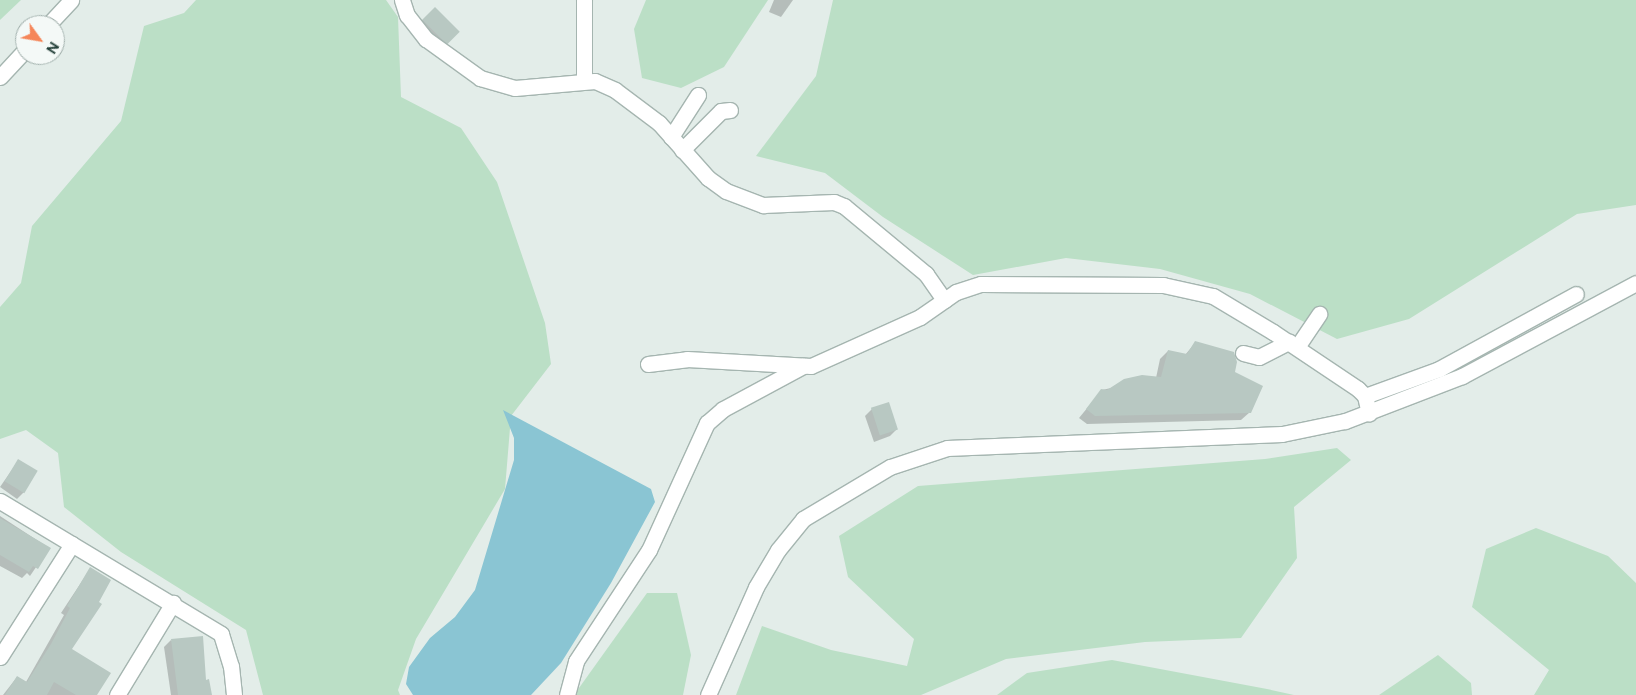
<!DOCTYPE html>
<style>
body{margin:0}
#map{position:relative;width:1636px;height:695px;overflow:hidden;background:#e3ede9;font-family:Figtree,sans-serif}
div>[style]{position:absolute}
.green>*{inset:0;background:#bbdfc6}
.water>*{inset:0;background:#8ac5d3}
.shadow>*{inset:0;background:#0003;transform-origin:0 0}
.building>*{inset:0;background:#b8c8c2;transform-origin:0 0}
.roads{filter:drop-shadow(1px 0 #a5b5b0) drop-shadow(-1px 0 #a5b5b0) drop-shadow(0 1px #a5b5b0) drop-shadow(0 -1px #a5b5b0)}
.minor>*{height:15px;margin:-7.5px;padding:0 7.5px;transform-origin:7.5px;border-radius:7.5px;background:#fff}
.tertiary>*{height:15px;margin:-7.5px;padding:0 7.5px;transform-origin:7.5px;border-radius:7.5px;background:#fff}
span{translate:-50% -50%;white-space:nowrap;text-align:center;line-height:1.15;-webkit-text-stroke:4px #f4f9f7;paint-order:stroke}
.north{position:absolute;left:15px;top:15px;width:50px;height:50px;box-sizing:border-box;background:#f4f9f7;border:1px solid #a0afab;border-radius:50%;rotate:122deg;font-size:14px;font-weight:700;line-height:20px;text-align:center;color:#223f38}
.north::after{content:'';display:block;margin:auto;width:18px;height:22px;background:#f58659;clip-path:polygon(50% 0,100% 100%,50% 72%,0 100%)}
</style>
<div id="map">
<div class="green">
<div style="clip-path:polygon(0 0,21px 0,0 20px)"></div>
<div style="clip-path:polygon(196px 0,386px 0,398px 17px,401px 97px,461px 128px,497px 182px,545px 323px,551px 364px,511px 416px,505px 489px,416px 639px,398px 690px,400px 695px,263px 695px,246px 630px,121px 552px,64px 507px,58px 453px,26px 430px,0 439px,0 307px,21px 283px,32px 226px,121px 121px,144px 26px,184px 13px)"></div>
<div style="clip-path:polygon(646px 0,768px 0,724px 67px,681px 88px,642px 78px,634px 29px)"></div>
<div style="clip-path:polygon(833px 0,1636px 0,1636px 205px,1577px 214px,1409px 319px,1337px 339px,1250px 294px,1160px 269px,1066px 258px,973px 275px,883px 217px,825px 173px,756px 156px,816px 76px)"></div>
<div style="clip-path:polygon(1337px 448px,1351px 460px,1294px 507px,1297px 558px,1241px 638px,1145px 642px,1006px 659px,921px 695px,736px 695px,762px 626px,831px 650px,907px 666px,914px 639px,848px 577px,839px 536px,918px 486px,1265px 459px)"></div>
<div style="clip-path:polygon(1536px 528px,1608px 556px,1636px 583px,1636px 695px,1534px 695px,1549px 670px,1472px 607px,1486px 549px)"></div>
<div style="clip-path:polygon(647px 593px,677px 593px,691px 655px,683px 695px,574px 695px)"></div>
<div style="clip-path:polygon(1438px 655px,1471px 683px,1472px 695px,1379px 695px)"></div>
<div style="clip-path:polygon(1112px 660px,1267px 689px,1294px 695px,997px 695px,1027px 673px)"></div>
</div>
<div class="water">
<div style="clip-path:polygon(503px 410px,651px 489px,655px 502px,611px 583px,561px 663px,531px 695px,413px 695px,406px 684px,409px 667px,430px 638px,455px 617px,475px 590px,514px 460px,514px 438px)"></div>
</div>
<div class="shadow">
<div style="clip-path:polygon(774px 0,793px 0,781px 17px,769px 12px)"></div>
<div style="left:435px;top:8px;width:33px;height:27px;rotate:46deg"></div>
<div style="clip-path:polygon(1195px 343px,1233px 372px,1250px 412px,1241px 420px,1087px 424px,1079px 418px,1102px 390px,1156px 378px,1160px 359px,1168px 351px,1185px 355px)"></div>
<div style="clip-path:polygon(872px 409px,897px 429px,890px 436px,874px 442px,865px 416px)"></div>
<div style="clip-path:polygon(18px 461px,24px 492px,17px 499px,0 487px)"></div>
<div style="clip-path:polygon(0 516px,49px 548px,30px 576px,27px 573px,22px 578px,0 566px)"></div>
<div style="clip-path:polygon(90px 569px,70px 650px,96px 695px,3px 695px,17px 677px,26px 682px,64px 615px,61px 613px)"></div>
<div style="clip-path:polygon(171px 640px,205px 681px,210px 695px,171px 695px,164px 647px)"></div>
</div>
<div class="building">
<div style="left:435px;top:7px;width:35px;height:18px;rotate:45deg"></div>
<div style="clip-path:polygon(1195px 341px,1234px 352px,1237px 362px,1235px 372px,1263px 386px,1251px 413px,1095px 416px,1086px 409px,1101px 389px,1107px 390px,1124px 379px,1142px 375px,1161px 377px,1168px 350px,1187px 354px)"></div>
<div style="left:889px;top:402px;width:29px;height:19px;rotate:72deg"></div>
<div style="left:18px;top:459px;width:23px;height:26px;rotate:31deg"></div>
<div style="clip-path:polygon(0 518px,51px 548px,38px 569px,33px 566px,29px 572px,0 555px)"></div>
<div style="clip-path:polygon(90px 567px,111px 580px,99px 602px,102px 604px,72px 649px,111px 673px,97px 695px,76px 695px,54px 682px,47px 695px,5px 695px,17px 676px,27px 682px,51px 644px,70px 608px,67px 606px)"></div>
<div style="clip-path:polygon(203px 636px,206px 680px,209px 679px,212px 695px,178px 695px,171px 639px)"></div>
</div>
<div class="roads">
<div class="minor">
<div style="left:402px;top:0;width:16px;rotate:72deg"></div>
<div style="left:407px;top:15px;width:31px;rotate:52deg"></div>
<div style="left:426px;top:39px;width:67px;rotate:35.8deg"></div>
<div style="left:480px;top:78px;width:36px;rotate:16deg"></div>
<div style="left:515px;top:88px;width:80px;rotate:-5deg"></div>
<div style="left:595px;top:81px;width:22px;rotate:24deg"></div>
<div style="left:615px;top:90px;width:55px;rotate:36.9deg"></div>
<div style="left:659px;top:123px;width:74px;rotate:48.3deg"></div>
<div style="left:708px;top:178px;width:22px;rotate:36deg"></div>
<div style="left:726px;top:191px;width:40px;rotate:21deg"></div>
<div style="left:763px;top:205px;width:71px;rotate:-2.4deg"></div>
<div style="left:834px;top:202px;width:11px;rotate:22deg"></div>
<div style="left:844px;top:206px;width:107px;rotate:39.7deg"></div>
<div style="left:926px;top:274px;width:32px;rotate:55deg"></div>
<div style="left:48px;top:25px;width:34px;rotate:-47deg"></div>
<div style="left:0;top:77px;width:37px;rotate:-47deg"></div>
<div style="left:584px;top:81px;width:81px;rotate:-90deg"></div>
<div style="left:671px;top:137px;width:50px;rotate:-57.3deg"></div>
<div style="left:682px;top:150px;width:55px;rotate:-45deg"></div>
<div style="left:721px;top:111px;width:9px;rotate:-6deg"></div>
<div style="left:1297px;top:347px;width:40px;rotate:-56deg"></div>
<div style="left:1243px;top:353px;width:16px;rotate:14deg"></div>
<div style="left:1259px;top:357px;width:34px;rotate:-27deg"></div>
<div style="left:648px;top:364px;width:39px;rotate:-7deg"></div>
<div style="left:687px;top:359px;width:124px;rotate:3.2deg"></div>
<div style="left:811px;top:366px;width:120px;rotate:-24.2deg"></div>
<div style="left:920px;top:317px;width:44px;rotate:-34.8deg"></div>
<div style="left:956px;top:292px;width:26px;rotate:-18deg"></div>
<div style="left:981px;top:284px;width:182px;rotate:0.3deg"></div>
<div style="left:1163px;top:285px;width:51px;rotate:12.4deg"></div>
<div style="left:1213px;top:296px;width:70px;rotate:31deg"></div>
<div style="left:1273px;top:332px;width:102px;rotate:33.8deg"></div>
<div style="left:1358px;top:389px;width:10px;rotate:45deg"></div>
<div style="left:1365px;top:396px;width:18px;rotate:77deg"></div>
<div style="left:1365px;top:396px;width:79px;rotate:-20deg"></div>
<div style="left:1439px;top:369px;width:156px;rotate:-28.7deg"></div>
<div style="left:0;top:501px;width:258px;rotate:31deg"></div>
<div style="left:221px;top:634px;width:34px;rotate:73deg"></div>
<div style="left:231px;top:666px;width:29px;rotate:84deg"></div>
<div style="left:0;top:657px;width:134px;rotate:-57.5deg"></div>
<div style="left:117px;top:695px;width:108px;rotate:-58.7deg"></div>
<div style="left:567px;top:695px;width:35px;rotate:-75deg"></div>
<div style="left:576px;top:661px;width:133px;rotate:-56.7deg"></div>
<div style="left:649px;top:550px;width:140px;rotate:-65.5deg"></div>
<div style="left:707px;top:423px;width:21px;rotate:-41deg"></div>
<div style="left:723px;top:409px;width:91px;rotate:-28.3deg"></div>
</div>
<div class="tertiary">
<div style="left:708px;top:695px;width:118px;rotate:-66deg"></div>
<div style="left:756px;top:587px;width:43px;rotate:-59.3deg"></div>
<div style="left:778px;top:550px;width:40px;rotate:-51deg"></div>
<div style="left:803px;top:519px;width:101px;rotate:-30.9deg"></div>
<div style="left:890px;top:467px;width:60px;rotate:-18.4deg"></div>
<div style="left:947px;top:448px;width:335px;rotate:-2.4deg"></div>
<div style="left:1282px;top:434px;width:64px;rotate:-11.7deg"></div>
<div style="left:1345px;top:421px;width:125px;rotate:-21deg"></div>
<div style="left:1462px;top:376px;width:197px;rotate:-28.1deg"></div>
</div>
</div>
<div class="north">N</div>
</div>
